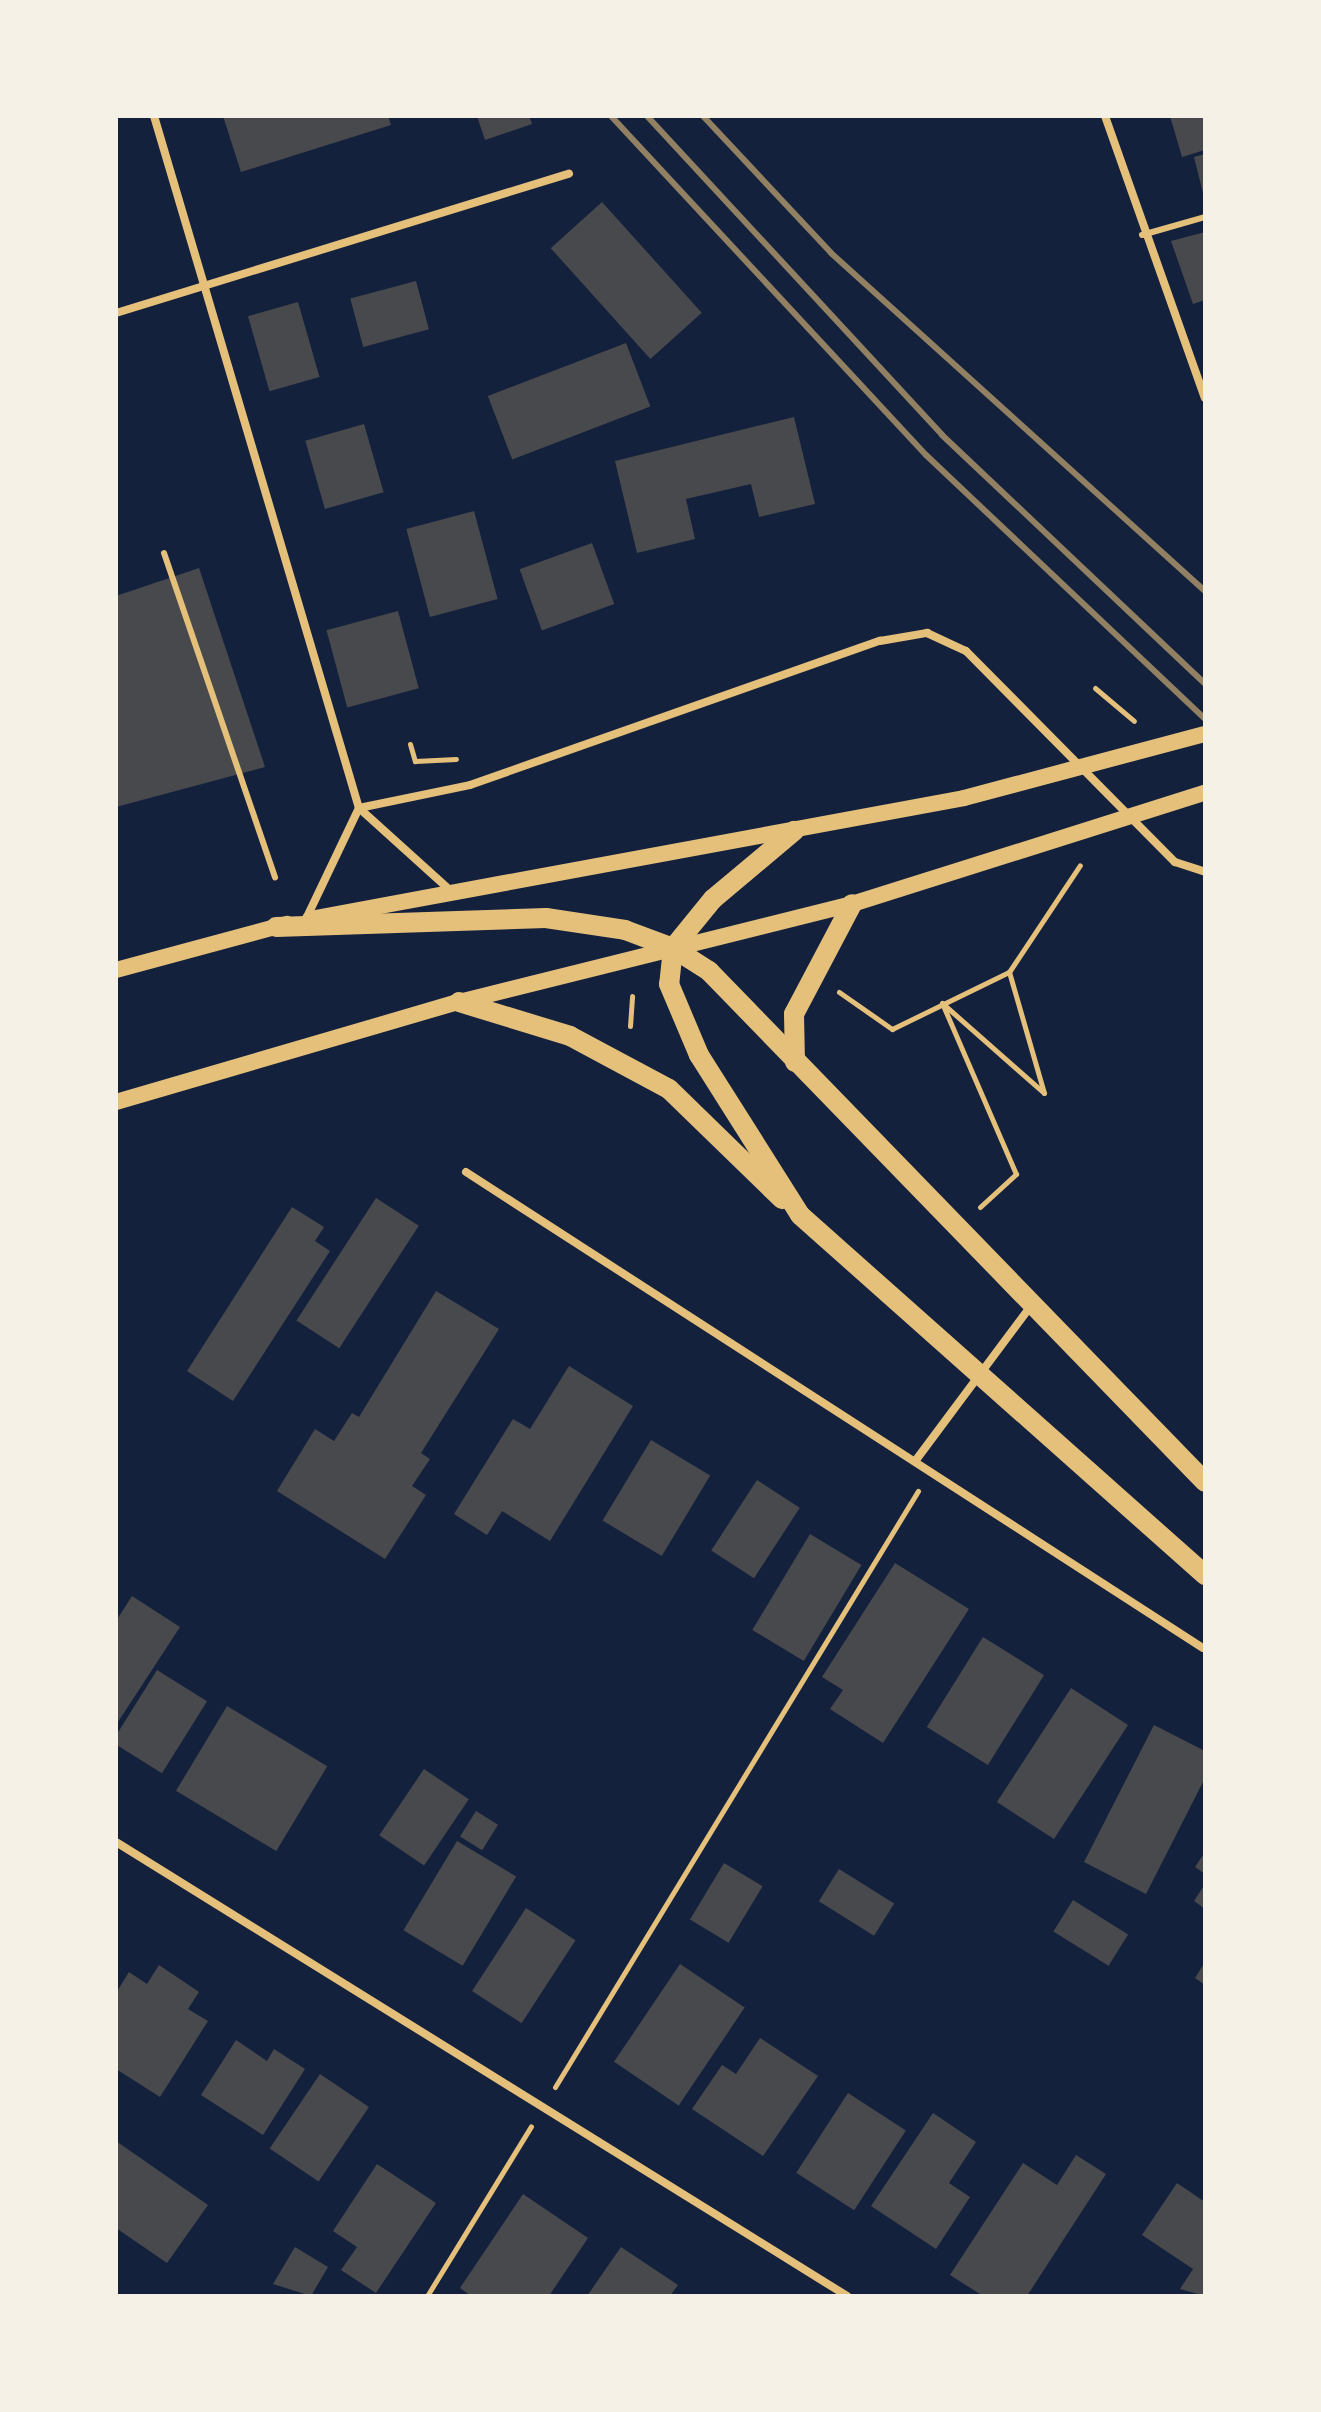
<!DOCTYPE html>
<style>
body{margin:0}
#map{position:relative;width:1321px;height:2412px;overflow:hidden;background:#14213d;font-family:Helvetica,sans-serif}
div>[style]{position:absolute}
.building>*{inset:0;background:#48494c;transform-origin:0 0}
.path>*{height:5px;margin:-2.5px;padding:0 2.5px;transform-origin:2.5px;border-radius:2.5px;background:#e5c07b}
.service>*{height:6px;margin:-3px;padding:0 3px;transform-origin:3px;border-radius:3px;background:#e5c07b}
.minor>*{height:8px;margin:-4px;padding:0 4px;transform-origin:4px;border-radius:4px;background:#e5c07b}
.secondary>*{height:16px;margin:-8px;padding:0 8px;transform-origin:8px;border-radius:8px;background:#e5c07b}
.primary>*{height:20px;margin:-10px;padding:0 10px;transform-origin:10px;border-radius:10px;background:#e5c07b}
.rail>*{height:6px;margin:-3px;padding:0 3px;transform-origin:3px;border-radius:3px;background:#918062}
span{translate:-50% -50%;white-space:nowrap;text-align:center;line-height:1.15;-webkit-text-stroke:6px #f6f1e7;paint-order:stroke}
.frame{position:absolute;inset:0;border:118px solid #f6f1e7;pointer-events:none}
</style>
<div id="map">
<div class="building">
<div style="clip-path:polygon(223px 116px,388px 116px,391px 125px,241px 172px)"></div>
<div style="clip-path:polygon(477px 116px,529px 116px,532px 124px,485px 140px)"></div>
<div style="clip-path:polygon(1170px 116px,1205px 116px,1205px 150px,1182px 157px)"></div>
<div style="clip-path:polygon(1205px 154px,1205px 197px,1204px 197px,1194px 157px)"></div>
<div style="left:602px;top:202px;width:149px;height:69px;rotate:48deg"></div>
<div style="clip-path:polygon(1205px 232px,1205px 300px,1193px 304px,1171px 241px)"></div>
<div style="left:416px;top:281px;width:50px;height:68px;rotate:75deg"></div>
<div style="left:298px;top:302px;width:78px;height:52px;rotate:74deg"></div>
<div style="left:626px;top:343px;width:68px;height:148px;rotate:69deg"></div>
<div style="clip-path:polygon(794px 417px,815px 504px,759px 517px,751px 484px,686px 499px,695px 539px,637px 553px,615px 461px)"></div>
<div style="left:364px;top:424px;width:71px;height:61px;rotate:74deg"></div>
<div style="left:474px;top:511px;width:91px;height:70px;rotate:75deg"></div>
<div style="left:592px;top:543px;width:65px;height:77px;rotate:70deg"></div>
<div style="clip-path:polygon(199px 568px,265px 767px,116px 807px,116px 596px)"></div>
<div style="left:398px;top:611px;width:80px;height:74px;rotate:75deg"></div>
<div style="left:376px;top:1198px;width:51px;height:146px;rotate:33deg"></div>
<div style="clip-path:polygon(292px 1207px,324px 1227px,315px 1241px,330px 1251px,233px 1401px,187px 1371px)"></div>
<div style="clip-path:polygon(436px 1291px,499px 1329px,421px 1453px,430px 1459px,412px 1486px,426px 1495px,385px 1559px,277px 1491px,315px 1429px,334px 1441px,352px 1413px,359px 1417px)"></div>
<div style="clip-path:polygon(569px 1366px,633px 1406px,550px 1541px,502px 1511px,487px 1535px,454px 1514px,513px 1419px,530px 1429px)"></div>
<div style="left:651px;top:1440px;width:69px;height:94px;rotate:31deg"></div>
<div style="left:757px;top:1480px;width:51px;height:84px;rotate:33deg"></div>
<div style="left:810px;top:1534px;width:60px;height:112px;rotate:31deg"></div>
<div style="clip-path:polygon(895px 1563px,969px 1609px,883px 1743px,830px 1709px,843px 1690px,822px 1677px)"></div>
<div style="clip-path:polygon(132px 1596px,180px 1627px,116px 1725px,116px 1621px)"></div>
<div style="left:983px;top:1637px;width:72px;height:106px;rotate:32deg"></div>
<div style="left:157px;top:1670px;width:59px;height:85px;rotate:32deg"></div>
<div style="left:1071px;top:1688px;width:68px;height:136px;rotate:33deg"></div>
<div style="left:227px;top:1706px;width:117px;height:99px;rotate:31deg"></div>
<div style="clip-path:polygon(1154px 1725px,1205px 1751px,1205px 1778px,1146px 1894px,1084px 1862px)"></div>
<div style="left:424px;top:1769px;width:54px;height:80px;rotate:34deg"></div>
<div style="left:476px;top:1811px;width:26px;height:30px;rotate:32deg"></div>
<div style="left:457px;top:1841px;width:69px;height:104px;rotate:31deg"></div>
<div style="clip-path:polygon(1205px 1852px,1205px 1874px,1195px 1867px)"></div>
<div style="left:724px;top:1863px;width:45px;height:66px;rotate:31deg"></div>
<div style="left:839px;top:1869px;width:65px;height:38px;rotate:32deg"></div>
<div style="clip-path:polygon(1205px 1884px,1205px 1909px,1194px 1901px)"></div>
<div style="left:1073px;top:1900px;width:65px;height:37px;rotate:32deg"></div>
<div style="left:526px;top:1908px;width:59px;height:99px;rotate:33deg"></div>
<div style="clip-path:polygon(1205px 1962px,1205px 1985px,1195px 1978px)"></div>
<div style="left:680px;top:1964px;width:78px;height:118px;rotate:34deg"></div>
<div style="clip-path:polygon(159px 1965px,199px 1992px,188px 2009px,208px 2021px,160px 2097px,116px 2069px,116px 1993px,129px 1972px,147px 1984px)"></div>
<div style="clip-path:polygon(760px 2038px,818px 2076px,763px 2156px,692px 2109px,722px 2065px,736px 2074px)"></div>
<div style="clip-path:polygon(236px 2040px,267px 2061px,274px 2049px,305px 2069px,263px 2135px,201px 2095px)"></div>
<div style="left:320px;top:2074px;width:59px;height:90px;rotate:34deg"></div>
<div style="left:848px;top:2093px;width:69px;height:95px;rotate:33deg"></div>
<div style="clip-path:polygon(933px 2113px,976px 2142px,949px 2183px,970px 2197px,936px 2249px,871px 2206px)"></div>
<div style="clip-path:polygon(116px 2141px,208px 2205px,167px 2263px,116px 2228px)"></div>
<div style="clip-path:polygon(1076px 2155px,1106px 2174px,1027px 2296px,983px 2296px,950px 2275px,1023px 2163px,1057px 2185px)"></div>
<div style="clip-path:polygon(377px 2164px,436px 2203px,376px 2293px,341px 2270px,357px 2247px,333px 2231px)"></div>
<div style="clip-path:polygon(1177px 2183px,1205px 2202px,1205px 2296px,1180px 2289px,1193px 2269px,1142px 2235px)"></div>
<div style="clip-path:polygon(523px 2194px,588px 2238px,549px 2296px,471px 2296px,460px 2288px)"></div>
<div style="clip-path:polygon(295px 2247px,328px 2267px,311px 2296px,273px 2284px)"></div>
<div style="clip-path:polygon(621px 2247px,678px 2285px,670px 2296px,587px 2296px)"></div>
</div>
<div class="path">
<div style="left:1095px;top:688px;width:51px;rotate:40.2deg"></div>
<div style="left:410px;top:744px;width:18px;rotate:74deg"></div>
<div style="left:415px;top:761px;width:41px;rotate:-2.8deg"></div>
<div style="left:839px;top:992px;width:65px;rotate:34.9deg"></div>
<div style="left:892px;top:1029px;width:130px;rotate:-26deg"></div>
<div style="left:630px;top:1026px;width:30px;rotate:-86deg"></div>
<div style="left:980px;top:1207px;width:49px;rotate:-42.5deg"></div>
<div style="left:1016px;top:1174px;width:186px;rotate:-113.4deg"></div>
<div style="left:942px;top:1003px;width:136px;rotate:41.4deg"></div>
<div style="left:1044px;top:1093px;width:126px;rotate:-106.1deg"></div>
<div style="left:1009px;top:972px;width:128px;rotate:-56.4deg"></div>
<div style="left:555px;top:2087px;width:698px;rotate:-58.66deg"></div>
<div style="left:427px;top:2296px;width:199px;rotate:-58.5deg"></div>
</div>
<div class="service">
<div style="left:1142px;top:235px;width:66px;rotate:-15.9deg"></div>
<div style="left:164px;top:553px;width:343px;rotate:71.1deg"></div>
</div>
<div class="minor">
<div style="left:154px;top:116px;width:722px;rotate:73.5deg"></div>
<div style="left:359px;top:808px;width:125px;rotate:42.1deg"></div>
<div style="left:1105px;top:116px;width:299px;rotate:70.5deg"></div>
<div style="left:116px;top:313px;width:474px;rotate:-17.1deg"></div>
<div style="left:359px;top:808px;width:113px;rotate:-11.7deg"></div>
<div style="left:470px;top:785px;width:435px;rotate:-19.4deg"></div>
<div style="left:880px;top:641px;width:48px;rotate:-9.7deg"></div>
<div style="left:927px;top:633px;width:43px;rotate:24.8deg"></div>
<div style="left:966px;top:651px;width:297px;rotate:45.3deg"></div>
<div style="left:1175px;top:862px;width:32px;rotate:18deg"></div>
<div style="left:306px;top:919px;width:123px;rotate:-64.5deg"></div>
<div style="left:466px;top:1172px;width:877px;rotate:32.86deg"></div>
<div style="left:916px;top:1460px;width:191px;rotate:-53.3deg"></div>
<div style="left:116px;top:1842px;width:861px;rotate:31.84deg"></div>
</div>
<div class="secondary">
<div style="left:310px;top:919px;width:665px;rotate:-10.48deg"></div>
<div style="left:964px;top:798px;width:249px;rotate:-14.9deg"></div>
<div style="left:116px;top:970px;width:177px;rotate:-15.1deg"></div>
<div style="left:116px;top:1102px;width:357px;rotate:-16.3deg"></div>
<div style="left:459px;top:1002px;width:405px;rotate:-14deg"></div>
<div style="left:852px;top:904px;width:370px;rotate:-17.5deg"></div>
</div>
<div class="primary">
<div style="left:276px;top:927px;width:270px;rotate:-1.9deg"></div>
<div style="left:546px;top:918px;width:80px;rotate:8.6deg"></div>
<div style="left:625px;top:930px;width:51px;rotate:20.6deg"></div>
<div style="left:673px;top:948px;width:43px;rotate:32.6deg"></div>
<div style="left:709px;top:971px;width:712px;rotate:45.85deg"></div>
<div style="left:673px;top:948px;width:36px;rotate:96deg"></div>
<div style="left:669px;top:984px;width:77px;rotate:67.1deg"></div>
<div style="left:699px;top:1055px;width:189px;rotate:57.7deg"></div>
<div style="left:800px;top:1215px;width:542px;rotate:41.63deg"></div>
<div style="left:673px;top:948px;width:63px;rotate:-50.8deg"></div>
<div style="left:713px;top:899px;width:106px;rotate:-40deg"></div>
<div style="left:459px;top:1002px;width:116px;rotate:17deg"></div>
<div style="left:570px;top:1036px;width:112px;rotate:28.2deg"></div>
<div style="left:669px;top:1089px;width:158px;rotate:44.2deg"></div>
<div style="left:795px;top:1062px;width:48px;rotate:-91.2deg"></div>
<div style="left:794px;top:1014px;width:124px;rotate:-62.2deg"></div>
</div>
<div class="rail">
<div style="left:611px;top:116px;width:463px;rotate:47.1deg"></div>
<div style="left:926px;top:455px;width:384px;rotate:43.4deg"></div>
<div style="left:647px;top:116px;width:434px;rotate:47.2deg"></div>
<div style="left:942px;top:435px;width:362px;rotate:43.4deg"></div>
<div style="left:703px;top:116px;width:187px;rotate:46.9deg"></div>
<div style="left:831px;top:253px;width:504px;rotate:42.11deg"></div>
</div>
<div class="frame"></div>
</div>
